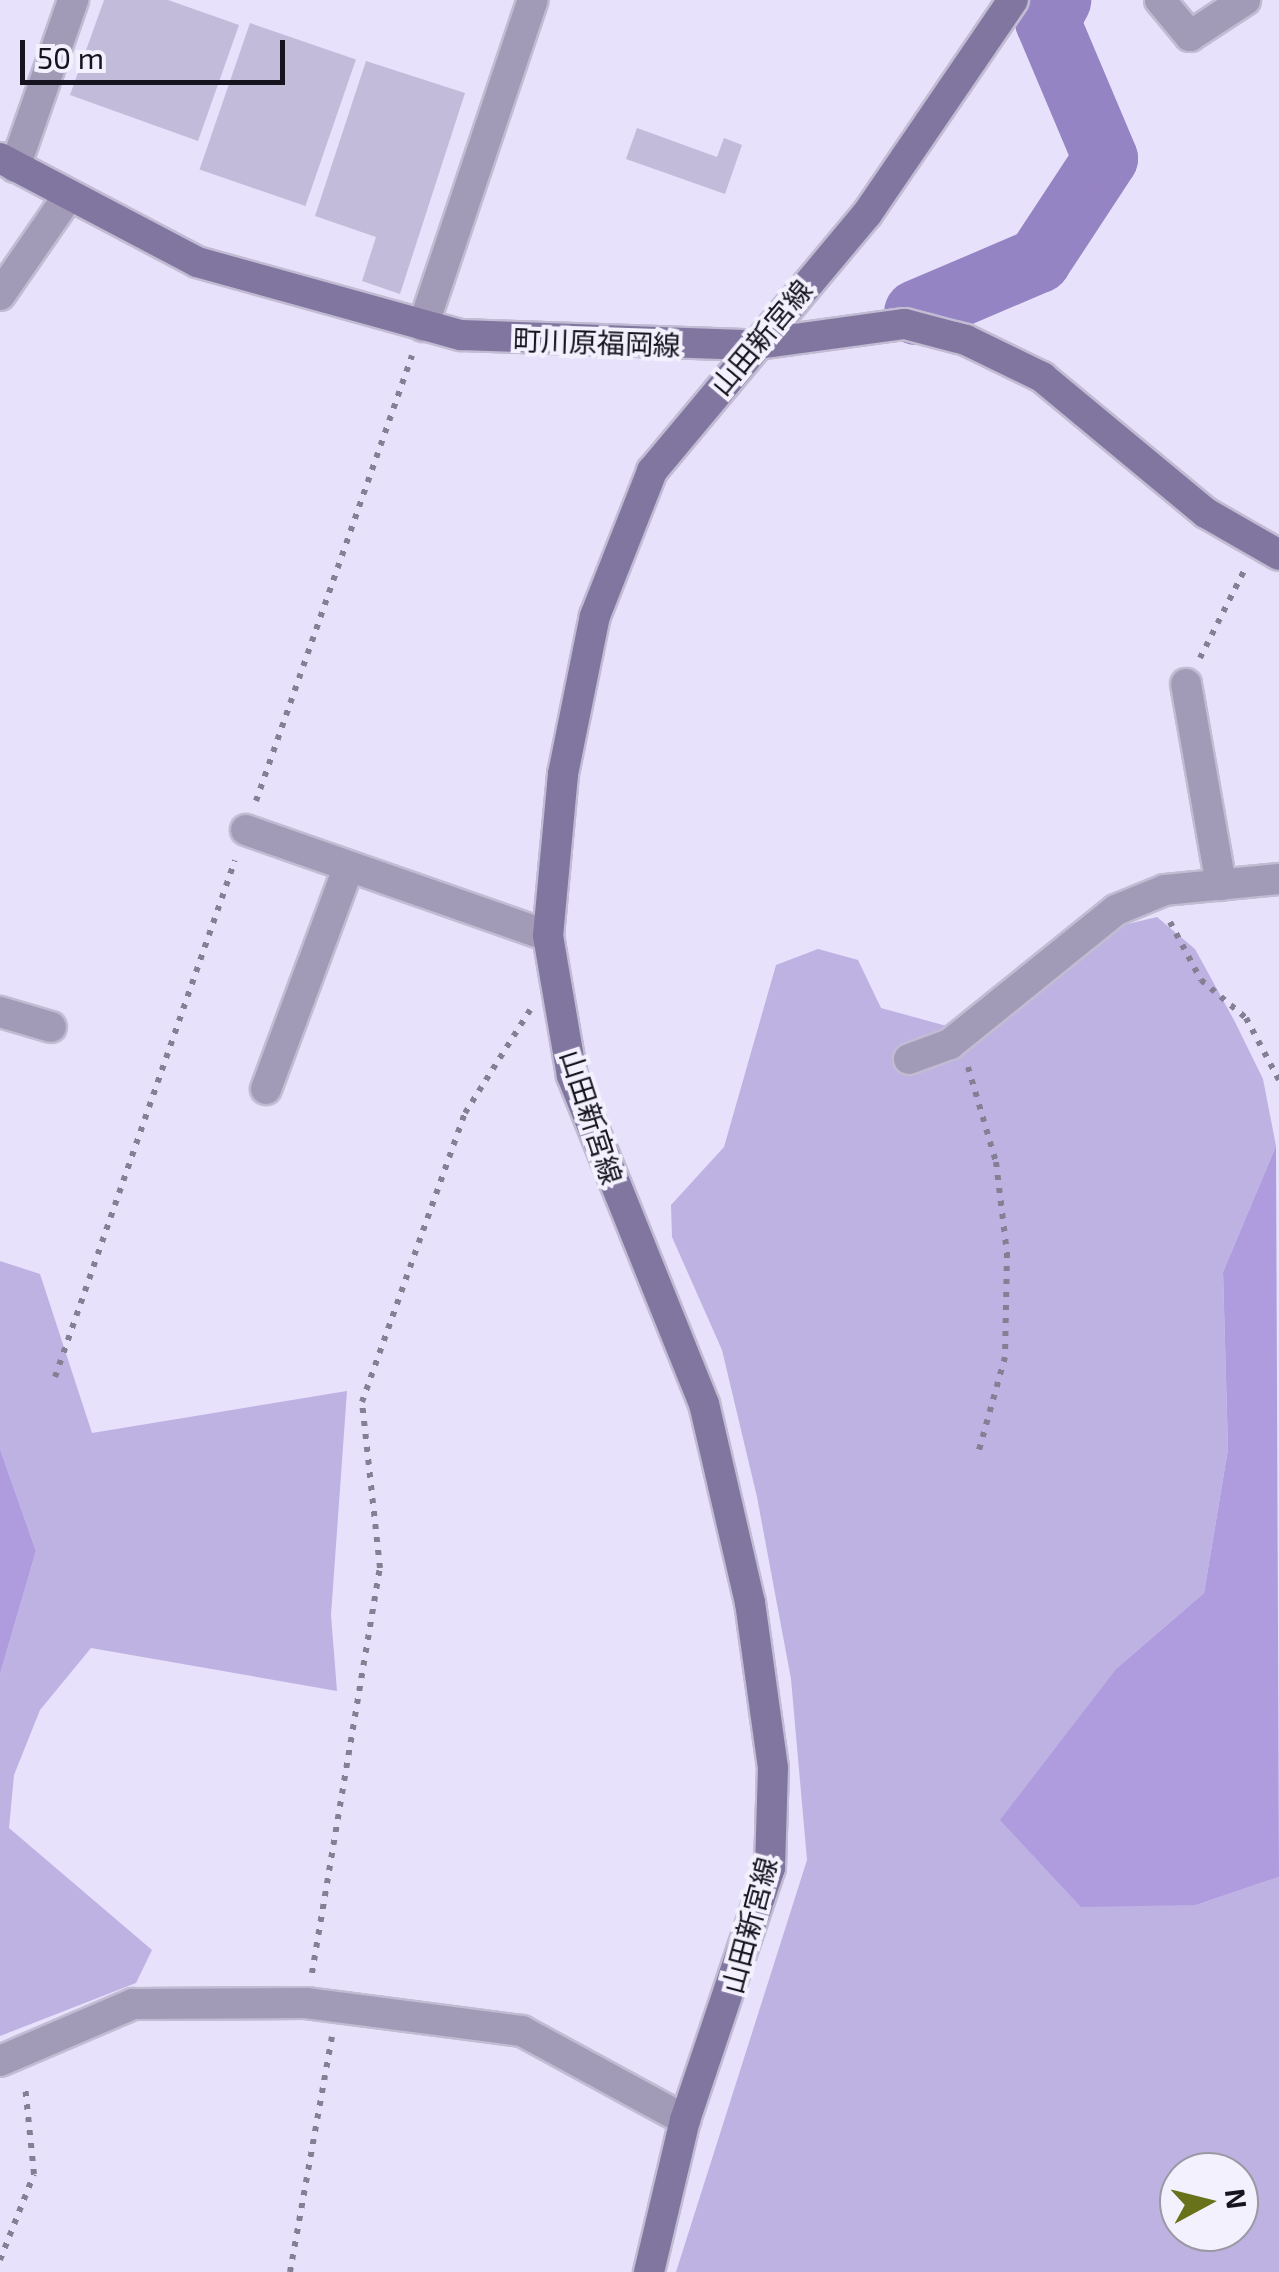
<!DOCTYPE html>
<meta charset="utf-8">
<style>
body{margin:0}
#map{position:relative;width:1279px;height:2272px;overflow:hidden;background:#e7e1fb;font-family:"Exo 2","Noto Sans JP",sans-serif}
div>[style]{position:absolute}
.green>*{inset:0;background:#beb2e3}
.forest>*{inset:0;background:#ae9cde}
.river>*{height:65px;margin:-32.5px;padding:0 32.5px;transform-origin:32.5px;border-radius:32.5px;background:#9584c3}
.building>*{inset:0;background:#c2bbda;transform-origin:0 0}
.path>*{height:6px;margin-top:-3px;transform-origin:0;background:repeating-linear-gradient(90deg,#848093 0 5px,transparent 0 13px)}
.roads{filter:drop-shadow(2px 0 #c1bcd3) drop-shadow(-2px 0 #c1bcd3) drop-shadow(0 2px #c1bcd3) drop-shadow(0 -2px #c1bcd3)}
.minor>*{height:30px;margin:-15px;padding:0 15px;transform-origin:15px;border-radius:15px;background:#a19bb8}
.secondary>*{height:30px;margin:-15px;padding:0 15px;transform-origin:15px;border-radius:15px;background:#8176a0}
span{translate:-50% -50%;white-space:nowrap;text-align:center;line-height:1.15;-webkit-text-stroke:8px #f4f1fe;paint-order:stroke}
.street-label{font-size:28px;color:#16141e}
.north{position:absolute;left:1159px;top:2152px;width:100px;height:100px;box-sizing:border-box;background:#f4f1fe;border:2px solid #9b99a4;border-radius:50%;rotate:83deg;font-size:28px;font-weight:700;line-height:40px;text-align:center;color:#16141e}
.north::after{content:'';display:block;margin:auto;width:35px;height:45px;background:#68721b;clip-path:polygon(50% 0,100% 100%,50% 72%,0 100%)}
.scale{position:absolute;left:20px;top:40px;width:265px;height:45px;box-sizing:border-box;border:5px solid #16141e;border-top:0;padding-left:12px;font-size:30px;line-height:35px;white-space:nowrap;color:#16141e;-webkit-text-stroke:8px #f4f1fe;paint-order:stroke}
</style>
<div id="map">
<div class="green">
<div style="clip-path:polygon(evenodd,1157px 917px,1195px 949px,1235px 1022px,1263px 1079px,1276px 1146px,1223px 1272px,1228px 1449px,1204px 1593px,1117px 1668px,1196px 1905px,1279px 1877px,1279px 2272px,676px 2272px,807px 1860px,791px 1679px,757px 1497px,722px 1350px,672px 1237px,671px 1205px,724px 1147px,776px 965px,818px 949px,858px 960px,881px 1008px,965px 1031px,1115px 927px,1157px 917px,1179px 2172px,1239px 2172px,1239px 2232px,1179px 2232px,1179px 2172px)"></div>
<div style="clip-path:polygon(0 1261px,40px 1274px,92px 1433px,347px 1391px,331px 1615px,337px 1691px,91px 1648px,40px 1710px,14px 1775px,9px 1828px,152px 1950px,136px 1983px,0 2036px,0 1674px,36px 1551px,0 1449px)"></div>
</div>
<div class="forest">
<div style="clip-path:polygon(1276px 1146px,1279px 1877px,1196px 1905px,1081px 1907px,1000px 1820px,1117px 1668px,1204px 1593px,1228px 1449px,1223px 1272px)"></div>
<div style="clip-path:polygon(0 1449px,36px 1551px,0 1674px)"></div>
</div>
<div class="river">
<div style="left:916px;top:312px;width:133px;rotate:-23.1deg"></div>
<div style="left:1038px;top:260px;width:122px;rotate:-56.7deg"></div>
<div style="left:1105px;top:158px;width:149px;rotate:-112.9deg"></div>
<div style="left:1047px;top:21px;width:24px;rotate:-62deg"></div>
</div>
<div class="building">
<div style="clip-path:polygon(104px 0,168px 0,239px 25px,198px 141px,70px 95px)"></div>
<div style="left:250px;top:23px;width:112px;height:155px;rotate:19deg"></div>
<div style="clip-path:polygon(366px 61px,465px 93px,400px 294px,362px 281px,376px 237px,315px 216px)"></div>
<div style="clip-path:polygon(637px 128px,717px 157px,724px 138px,742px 145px,725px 194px,626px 159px)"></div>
</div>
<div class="path">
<div style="left:1200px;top:658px;width:97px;rotate:-63.2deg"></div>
<div style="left:256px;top:801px;width:472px;rotate:-70.7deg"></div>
<div style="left:1170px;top:922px;width:66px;rotate:61.9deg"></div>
<div style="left:1201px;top:980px;width:59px;rotate:40.2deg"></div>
<div style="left:1246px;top:1018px;width:70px;rotate:62deg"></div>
<div style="left:968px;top:1067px;width:99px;rotate:73.6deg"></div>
<div style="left:996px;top:1162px;width:92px;rotate:83.1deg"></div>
<div style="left:1007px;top:1253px;width:104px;rotate:91.1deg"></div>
<div style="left:1005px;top:1357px;width:97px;rotate:105.6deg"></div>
<div style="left:55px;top:1377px;width:547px;rotate:-70.8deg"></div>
<div style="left:312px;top:1973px;width:411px;rotate:-80.5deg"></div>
<div style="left:380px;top:1568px;width:167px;rotate:-96.2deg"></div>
<div style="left:362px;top:1402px;width:307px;rotate:-70.4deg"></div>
<div style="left:465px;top:1113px;width:122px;rotate:-57.7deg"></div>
<div style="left:0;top:2260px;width:92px;rotate:-68.4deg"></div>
<div style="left:34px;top:2174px;width:89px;rotate:-95.8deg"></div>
<div style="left:290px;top:2272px;width:239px;rotate:-79.9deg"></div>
</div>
<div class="roads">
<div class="minor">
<div style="left:1160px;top:0;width:47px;rotate:50.2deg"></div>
<div style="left:1190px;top:36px;width:66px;rotate:-33.2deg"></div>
<div style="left:15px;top:167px;width:177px;rotate:-70.8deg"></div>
<div style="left:0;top:295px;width:118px;rotate:-55.4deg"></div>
<div style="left:423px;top:326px;width:344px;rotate:-71.4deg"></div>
<div style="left:1186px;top:684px;width:204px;rotate:80.1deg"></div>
<div style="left:246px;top:830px;width:320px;rotate:19.3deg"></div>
<div style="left:0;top:1012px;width:53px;rotate:16.4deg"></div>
<div style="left:909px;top:1059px;width:44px;rotate:-20.1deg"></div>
<div style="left:950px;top:1044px;width:213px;rotate:-38.9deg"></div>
<div style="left:1116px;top:910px;width:53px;rotate:-22.2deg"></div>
<div style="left:1165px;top:890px;width:115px;rotate:-5.5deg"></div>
<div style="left:266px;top:1089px;width:236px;rotate:-69.6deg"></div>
<div style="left:0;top:2061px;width:145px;rotate:-23.2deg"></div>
<div style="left:133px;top:2004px;width:173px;rotate:-0.3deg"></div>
<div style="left:306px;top:2003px;width:218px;rotate:7.4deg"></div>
<div style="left:522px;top:2031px;width:186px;rotate:28.6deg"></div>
</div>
<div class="secondary">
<div style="left:0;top:158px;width:223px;rotate:27.8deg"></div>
<div style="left:197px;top:262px;width:274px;rotate:15.5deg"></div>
<div style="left:461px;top:335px;width:290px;rotate:2deg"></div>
<div style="left:751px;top:345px;width:155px;rotate:-7.8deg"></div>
<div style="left:905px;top:324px;width:63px;rotate:14.7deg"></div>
<div style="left:966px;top:340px;width:85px;rotate:26deg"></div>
<div style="left:1042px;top:377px;width:213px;rotate:39.7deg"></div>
<div style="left:1206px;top:513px;width:84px;rotate:29.9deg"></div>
<div style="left:649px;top:2272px;width:156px;rotate:-76.7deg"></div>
<div style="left:685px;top:2120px;width:266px;rotate:-71.4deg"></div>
<div style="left:770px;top:1868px;width:100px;rotate:-88.3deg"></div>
<div style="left:773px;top:1768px;width:167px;rotate:-97.9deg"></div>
<div style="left:750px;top:1603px;width:204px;rotate:-103deg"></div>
<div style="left:704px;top:1404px;width:354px;rotate:-111.9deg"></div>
<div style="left:572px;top:1076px;width:142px;rotate:-99.7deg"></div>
<div style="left:548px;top:936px;width:163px;rotate:-84.7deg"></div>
<div style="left:563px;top:774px;width:161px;rotate:-78.6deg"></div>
<div style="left:595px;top:616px;width:156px;rotate:-68.5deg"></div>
<div style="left:652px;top:471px;width:335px;rotate:-50.1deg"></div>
<div style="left:867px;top:214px;width:259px;rotate:-55.7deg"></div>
</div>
</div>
<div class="street-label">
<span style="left:761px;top:337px;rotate:-50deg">山田新宮線</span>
<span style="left:597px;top:342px;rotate:2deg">町川原福岡線</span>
<span style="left:592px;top:1117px;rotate:72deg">山田新宮線</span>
<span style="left:749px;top:1925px;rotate:-75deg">山田新宮線</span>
</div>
<div class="north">N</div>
<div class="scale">50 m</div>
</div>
